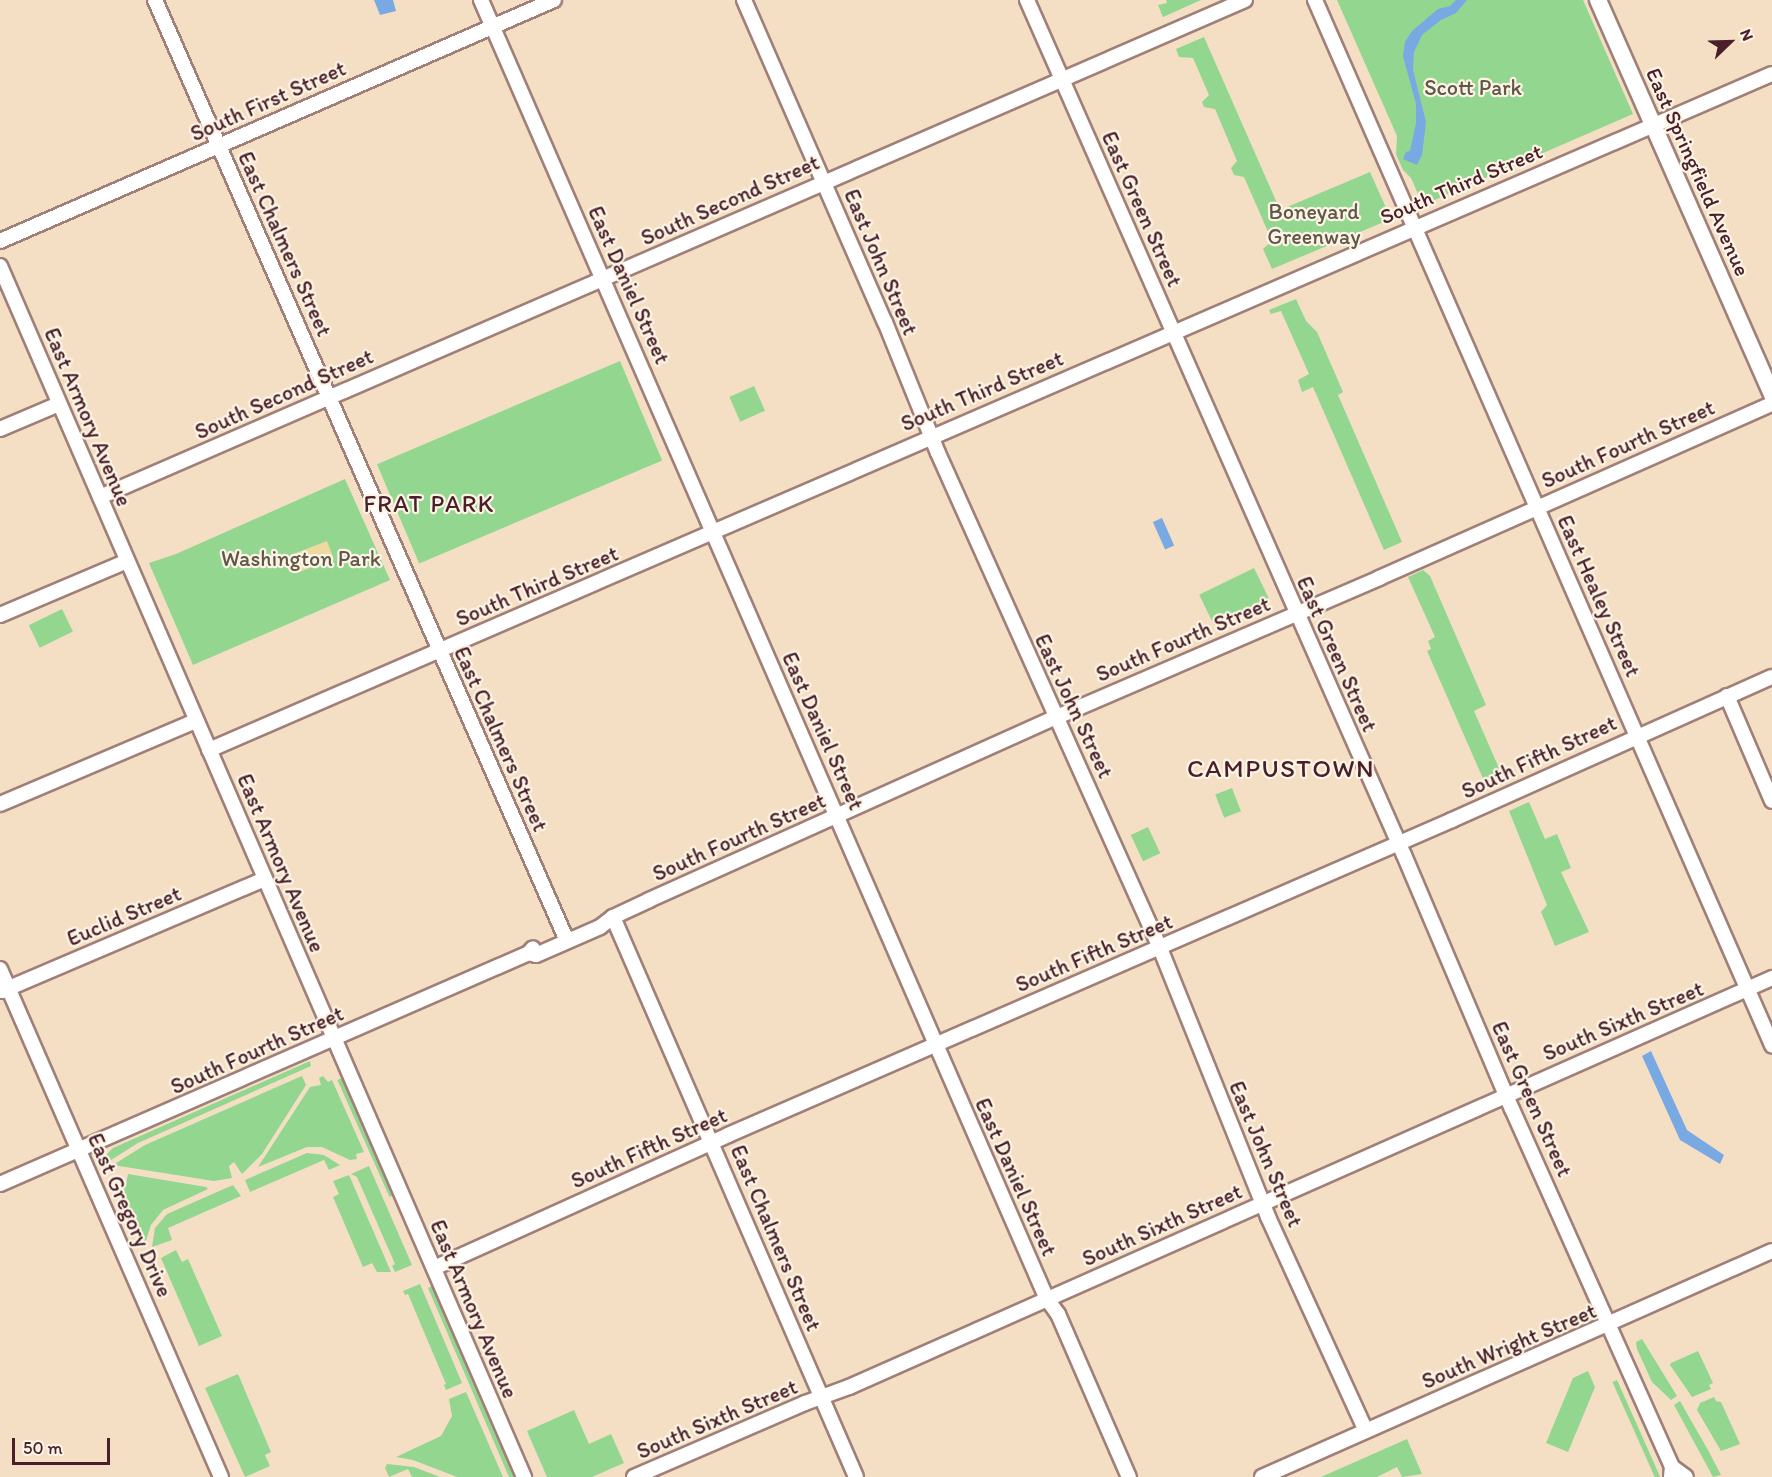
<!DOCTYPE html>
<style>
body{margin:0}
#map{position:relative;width:1772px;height:1477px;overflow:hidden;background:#f5dfc4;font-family:Itim,sans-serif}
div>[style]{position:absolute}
.green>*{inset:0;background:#92d68f;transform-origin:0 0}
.sand>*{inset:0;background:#eeda9e;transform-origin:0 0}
.water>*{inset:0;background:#78a9e3;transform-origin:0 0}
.roads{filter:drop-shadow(2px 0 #a07f78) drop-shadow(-2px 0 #a07f78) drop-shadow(0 2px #a07f78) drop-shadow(0 -2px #a07f78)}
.minor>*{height:14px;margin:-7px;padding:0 7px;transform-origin:7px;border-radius:7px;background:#fff}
.major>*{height:16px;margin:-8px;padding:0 8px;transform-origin:8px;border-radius:8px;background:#fff}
span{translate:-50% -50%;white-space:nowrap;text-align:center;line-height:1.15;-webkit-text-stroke:4.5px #fcf5e5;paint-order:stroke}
.park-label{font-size:22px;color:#605649}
.street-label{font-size:22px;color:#4a1f2b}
.neighbourhood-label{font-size:24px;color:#4a1f2b;letter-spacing:1.5px}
.quarter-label{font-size:26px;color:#4a1f2b;letter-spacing:1.5px}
.north{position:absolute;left:1700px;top:12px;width:60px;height:60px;-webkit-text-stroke:4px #fcf5e5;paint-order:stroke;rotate:67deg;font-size:16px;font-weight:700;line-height:24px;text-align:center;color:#4a1f2b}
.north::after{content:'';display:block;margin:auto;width:21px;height:27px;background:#4a1f2b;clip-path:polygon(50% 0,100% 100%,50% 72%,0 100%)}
.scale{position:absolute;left:12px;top:1438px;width:98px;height:27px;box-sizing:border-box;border:3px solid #4a1f2b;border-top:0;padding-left:8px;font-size:18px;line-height:21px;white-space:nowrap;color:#4a1f2b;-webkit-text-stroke:4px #fcf5e5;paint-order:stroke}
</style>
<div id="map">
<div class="green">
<div style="clip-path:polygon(1166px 0,1201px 0,1163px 17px,1158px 5px,1167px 3px)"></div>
<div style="clip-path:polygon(1337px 0,1583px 0,1633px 114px,1423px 205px,1411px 178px,1403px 170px,1396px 154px,1397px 136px)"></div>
<div style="clip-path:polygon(1204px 37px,1280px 210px,1370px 172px,1391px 219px,1272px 269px,1263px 249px,1272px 241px,1244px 177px,1234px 175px,1231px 168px,1237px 161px,1215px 109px,1204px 107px,1202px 102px,1209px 95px,1193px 58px,1179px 57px,1176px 49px)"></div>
<div style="clip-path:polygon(1296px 299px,1306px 321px,1317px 332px,1343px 392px,1338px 395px,1402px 542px,1384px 550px,1313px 387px,1302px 392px,1298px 380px,1309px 374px,1281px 311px,1271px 314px,1269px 310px)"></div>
<div style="left:620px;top:361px;width:108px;height:264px;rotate:67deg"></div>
<div style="left:754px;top:386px;width:27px;height:27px;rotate:66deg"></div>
<div style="clip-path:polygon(345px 479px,390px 580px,193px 665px,149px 563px,176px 554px)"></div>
<div style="left:1254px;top:568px;width:34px;height:61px;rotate:64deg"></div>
<div style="clip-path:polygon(1423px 570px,1430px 576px,1486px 705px,1474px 711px,1502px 775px,1485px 783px,1427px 651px,1431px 649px,1428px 641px,1435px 637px,1408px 577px)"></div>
<div style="left:62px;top:609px;width:25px;height:37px;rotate:64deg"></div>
<div style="left:1232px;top:788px;width:25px;height:18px;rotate:69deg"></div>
<div style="clip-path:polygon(1529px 802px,1545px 839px,1557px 834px,1571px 868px,1561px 872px,1589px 932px,1555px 946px,1541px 912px,1547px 905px,1509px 811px)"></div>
<div style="left:1148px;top:827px;width:29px;height:19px;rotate:65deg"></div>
<div style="clip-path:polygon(310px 1061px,311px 1066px,138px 1143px,111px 1160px,104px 1157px,113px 1148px)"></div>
<div style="clip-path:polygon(302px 1076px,306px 1085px,262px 1154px,242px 1174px,234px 1162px,229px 1166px,232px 1178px,214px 1181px,113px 1165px,145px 1145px)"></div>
<div style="clip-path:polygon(323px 1076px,328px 1082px,332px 1080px,364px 1152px,356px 1154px,357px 1159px,350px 1160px,322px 1147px,307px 1147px,258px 1167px,310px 1087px,321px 1085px,319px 1078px)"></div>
<div style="left:342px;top:1078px;width:128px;height:5px;rotate:66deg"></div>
<div style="clip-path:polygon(307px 1153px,324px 1155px,340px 1165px,329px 1170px,324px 1160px,250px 1192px,245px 1180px)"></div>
<div style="clip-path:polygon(369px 1166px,412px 1265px,395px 1272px,392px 1266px,395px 1264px,357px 1177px,351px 1174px)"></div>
<div style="clip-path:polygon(128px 1174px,206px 1187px,208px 1189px,163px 1210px,151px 1225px,144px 1247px,119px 1188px,126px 1185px)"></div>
<div style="clip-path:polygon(349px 1175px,391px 1272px,377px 1272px,372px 1263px,363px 1267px,333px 1197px,339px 1194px,333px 1181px)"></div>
<div style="clip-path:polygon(233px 1185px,241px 1196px,168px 1228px,172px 1240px,152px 1247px,155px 1228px,167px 1214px)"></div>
<div style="clip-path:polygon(176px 1250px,182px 1262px,188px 1259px,222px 1336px,199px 1346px,161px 1258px)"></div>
<div style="clip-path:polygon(420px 1284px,462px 1383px,446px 1390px,444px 1385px,446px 1384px,408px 1294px,405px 1295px,403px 1291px)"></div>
<div style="clip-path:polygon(432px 1286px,472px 1380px,514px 1477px,509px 1477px,428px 1288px)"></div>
<div style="clip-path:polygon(1642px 1339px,1677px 1396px,1671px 1400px,1652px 1382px,1637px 1349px,1636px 1342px)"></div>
<div style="clip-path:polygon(1698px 1351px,1713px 1383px,1709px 1385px,1711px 1389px,1692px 1397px,1670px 1365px,1671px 1363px)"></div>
<div style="clip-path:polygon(1588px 1371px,1595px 1387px,1568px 1452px,1546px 1443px,1573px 1378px)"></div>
<div style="clip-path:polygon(238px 1374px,271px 1452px,265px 1455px,270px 1466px,245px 1477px,205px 1388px)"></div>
<div style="left:1617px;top:1380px;width:106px;height:5px;rotate:66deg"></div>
<div style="clip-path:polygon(466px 1392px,503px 1477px,457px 1477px,413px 1460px,396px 1457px,441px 1436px,452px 1416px,449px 1399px)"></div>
<div style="clip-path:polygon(1714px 1397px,1716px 1401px,1721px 1402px,1740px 1444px,1721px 1451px,1697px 1410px,1700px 1403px)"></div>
<div style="clip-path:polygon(1680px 1401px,1709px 1452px,1721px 1475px,1713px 1477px,1674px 1405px)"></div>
<div style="clip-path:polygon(574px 1410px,589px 1444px,611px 1434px,624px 1463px,592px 1477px,547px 1477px,527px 1431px)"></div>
<div style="clip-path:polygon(1407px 1439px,1422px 1474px,1402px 1477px,1397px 1467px,1377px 1477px,1321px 1477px)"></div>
<div style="clip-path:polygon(387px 1464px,414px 1467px,440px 1477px,412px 1477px,408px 1469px,389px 1477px,385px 1468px)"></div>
</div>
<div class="sand">
<div style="left:327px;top:541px;width:19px;height:39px;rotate:69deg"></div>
</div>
<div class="water">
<div style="clip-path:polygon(374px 0,393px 0,396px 11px,380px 15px)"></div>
<div style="clip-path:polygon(1456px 0,1467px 0,1456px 13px,1441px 20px,1422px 35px,1414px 52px,1413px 70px,1426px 122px,1422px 155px,1417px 165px,1403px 159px,1406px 152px,1410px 151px,1416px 123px,1416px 104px,1403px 56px,1405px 42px,1412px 31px,1438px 9px,1450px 6px)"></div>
<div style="left:1162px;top:518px;width:30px;height:10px;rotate:66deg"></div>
<div style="clip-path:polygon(1651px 1051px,1687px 1130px,1724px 1155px,1720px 1164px,1680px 1140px,1642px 1056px)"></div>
</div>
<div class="roads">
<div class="minor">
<div style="left:155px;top:0;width:1020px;rotate:66.35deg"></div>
<div style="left:481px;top:0;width:1417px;rotate:66.46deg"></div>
<div style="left:1047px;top:1299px;width:19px;rotate:54deg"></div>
<div style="left:1058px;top:1314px;width:178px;rotate:66.5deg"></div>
<div style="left:744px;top:0;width:352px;rotate:66.4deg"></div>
<div style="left:885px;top:322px;width:141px;rotate:68deg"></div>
<div style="left:938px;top:453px;width:543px;rotate:65.84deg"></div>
<div style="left:1160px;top:948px;width:290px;rotate:68.1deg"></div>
<div style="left:1268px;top:1217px;width:235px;rotate:65.4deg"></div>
<div style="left:1027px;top:0;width:934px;rotate:66.21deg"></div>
<div style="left:1404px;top:855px;width:276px;rotate:67deg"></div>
<div style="left:1512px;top:1109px;width:392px;rotate:65.9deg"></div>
<div style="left:1672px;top:1467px;width:10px;rotate:96deg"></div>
<div style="left:1315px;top:0;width:1141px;rotate:66.38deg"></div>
<div style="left:0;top:241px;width:604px;rotate:-23.51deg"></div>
<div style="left:0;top:266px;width:1320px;rotate:66.6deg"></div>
<div style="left:0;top:429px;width:64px;rotate:-23deg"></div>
<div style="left:100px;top:497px;width:1248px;rotate:-23.46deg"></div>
<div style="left:0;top:615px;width:138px;rotate:-23deg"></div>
<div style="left:1727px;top:696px;width:114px;rotate:66.8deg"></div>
<div style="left:209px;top:750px;width:1703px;rotate:-23.39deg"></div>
<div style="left:0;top:804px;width:213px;rotate:-23deg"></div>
<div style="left:613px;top:917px;width:610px;rotate:66.54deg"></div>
<div style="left:529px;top:953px;width:7px;rotate:16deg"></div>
<div style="left:536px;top:955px;width:70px;rotate:-23.6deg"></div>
<div style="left:600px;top:927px;width:16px;rotate:-38deg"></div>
<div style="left:613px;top:917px;width:40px;rotate:-25deg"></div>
<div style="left:649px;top:900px;width:447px;rotate:-24.2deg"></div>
<div style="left:1057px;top:717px;width:351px;rotate:-23.3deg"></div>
<div style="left:1379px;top:578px;width:430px;rotate:-23.9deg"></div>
<div style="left:0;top:969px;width:554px;rotate:66.49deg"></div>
<div style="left:2px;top:991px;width:286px;rotate:-23.1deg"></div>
<div style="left:0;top:1184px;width:577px;rotate:-23.59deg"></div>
<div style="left:529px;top:953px;width:6px;rotate:-51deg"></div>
<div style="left:434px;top:1268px;width:323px;rotate:-24.3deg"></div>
<div style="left:728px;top:1135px;width:790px;rotate:-23.51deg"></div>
<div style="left:1452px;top:820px;width:350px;rotate:-24.1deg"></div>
<div style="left:1672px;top:1467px;width:17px;rotate:36deg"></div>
<div style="left:634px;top:1477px;width:186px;rotate:-23.4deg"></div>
<div style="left:805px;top:1403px;width:47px;rotate:-20deg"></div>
<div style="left:849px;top:1387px;width:1010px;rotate:-23.9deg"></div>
<div style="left:1262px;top:1477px;width:558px;rotate:-23.9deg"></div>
</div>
<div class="major">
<div style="left:1598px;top:0;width:432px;rotate:66.2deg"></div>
</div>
</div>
<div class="park-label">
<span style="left:1473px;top:88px">Scott Park</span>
<span style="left:1314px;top:224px">Boneyard<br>Greenway</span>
<span style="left:301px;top:559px">Washington Park</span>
</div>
<div class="street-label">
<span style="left:268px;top:101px;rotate:-24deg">South First Street</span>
<span style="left:1698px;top:172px;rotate:66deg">East Springfield Avenue</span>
<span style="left:1461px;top:184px;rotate:-23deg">South Third Street</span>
<span style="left:730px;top:200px;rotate:-24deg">South Second Street</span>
<span style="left:1142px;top:209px;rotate:66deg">East Green Street</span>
<span style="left:285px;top:244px;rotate:66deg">East Chalmers Street</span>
<span style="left:881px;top:262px;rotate:67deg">East John Street</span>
<span style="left:629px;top:285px;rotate:66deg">East Daniel Street</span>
<span style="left:982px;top:391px;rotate:-23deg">South Third Street</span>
<span style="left:284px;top:394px;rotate:-24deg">South Second Street</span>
<span style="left:88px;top:417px;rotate:67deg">East Armory Avenue</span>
<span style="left:1628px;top:444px;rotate:-24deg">South Fourth Street</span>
<span style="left:537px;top:586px;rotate:-23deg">South Third Street</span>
<span style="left:1599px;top:596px;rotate:66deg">East Healey Street</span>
<span style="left:1183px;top:639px;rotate:-23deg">South Fourth Street</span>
<span style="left:1337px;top:654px;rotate:66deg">East Green Street</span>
<span style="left:1074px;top:706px;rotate:65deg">East John Street</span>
<span style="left:823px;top:731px;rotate:66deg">East Daniel Street</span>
<span style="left:501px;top:739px;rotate:66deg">East Chalmers Street</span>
<span style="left:1539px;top:757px;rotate:-25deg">South Fifth Street</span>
<span style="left:739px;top:837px;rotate:-24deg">South Fourth Street</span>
<span style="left:281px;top:863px;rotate:67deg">East Armory Avenue</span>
<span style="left:124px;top:916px;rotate:-23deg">Euclid Street</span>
<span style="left:1094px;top:953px;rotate:-23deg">South Fifth Street</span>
<span style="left:1623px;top:1021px;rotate:-23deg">South Sixth Street</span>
<span style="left:257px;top:1050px;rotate:-24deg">South Fourth Street</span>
<span style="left:1532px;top:1099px;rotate:66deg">East Green Street</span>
<span style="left:649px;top:1148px;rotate:-24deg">South Fifth Street</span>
<span style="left:1266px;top:1154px;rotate:67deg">East John Street</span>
<span style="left:1016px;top:1177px;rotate:66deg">East Daniel Street</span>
<span style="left:130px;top:1215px;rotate:66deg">East Gregory Drive</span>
<span style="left:1162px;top:1225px;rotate:-24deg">South Sixth Street</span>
<span style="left:776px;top:1238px;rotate:67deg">East Chalmers Street</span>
<span style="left:474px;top:1309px;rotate:67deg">East Armory Avenue</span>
<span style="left:1509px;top:1346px;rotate:-23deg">South Wright Street</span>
<span style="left:717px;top:1419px;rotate:-23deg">South Sixth Street</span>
</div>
<div class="neighbourhood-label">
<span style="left:429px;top:504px">FRAT PARK</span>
</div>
<div class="quarter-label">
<span style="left:1281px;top:769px">CAMPUSTOWN</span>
</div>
<div class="north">N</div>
<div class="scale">50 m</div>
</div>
